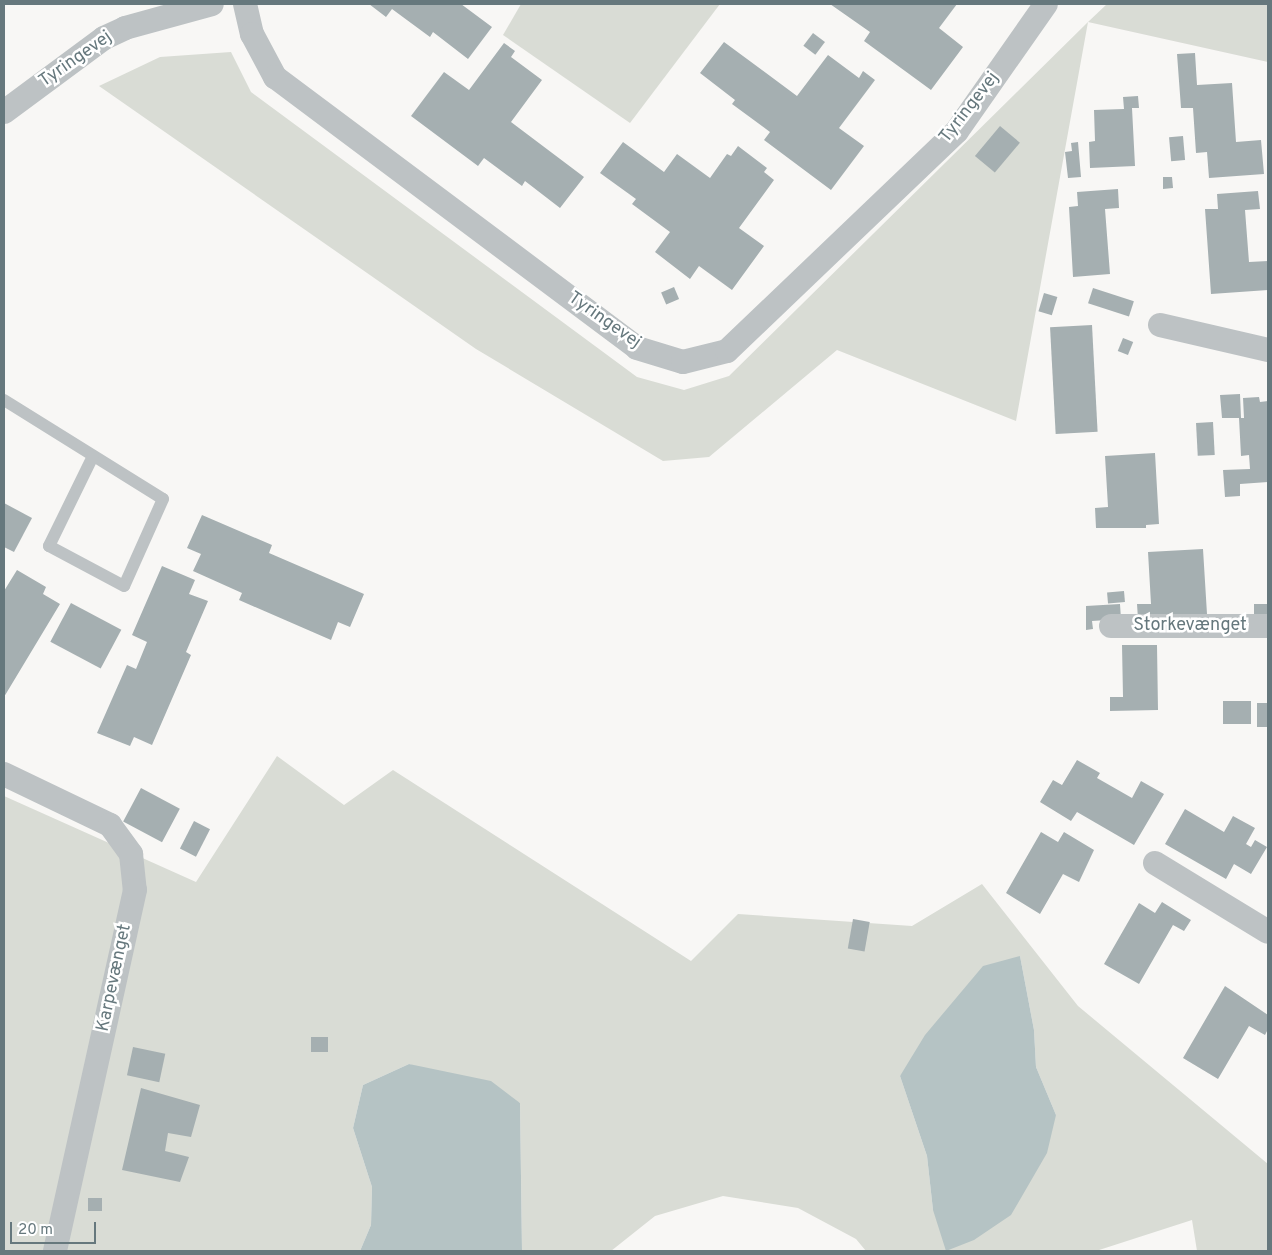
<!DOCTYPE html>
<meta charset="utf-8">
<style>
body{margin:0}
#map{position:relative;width:1272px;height:1255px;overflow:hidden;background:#f8f7f5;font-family:Overpass,sans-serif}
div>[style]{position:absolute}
.green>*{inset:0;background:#d9dcd5}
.water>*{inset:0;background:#b5c3c4}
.building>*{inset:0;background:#a5afb1;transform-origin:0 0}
.service>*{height:12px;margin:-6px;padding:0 6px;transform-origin:6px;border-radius:6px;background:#bdc2c4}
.minor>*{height:24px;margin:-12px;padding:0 12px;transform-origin:12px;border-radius:12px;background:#bdc2c4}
span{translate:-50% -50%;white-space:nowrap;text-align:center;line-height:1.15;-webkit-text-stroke:5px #fff;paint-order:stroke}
.street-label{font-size:18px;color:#66787d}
.frame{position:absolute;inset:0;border:5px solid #66787d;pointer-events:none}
.scale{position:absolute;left:10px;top:1222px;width:86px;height:22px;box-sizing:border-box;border:2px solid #66787d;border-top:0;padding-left:6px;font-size:15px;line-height:18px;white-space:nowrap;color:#66787d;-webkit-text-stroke:4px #fff;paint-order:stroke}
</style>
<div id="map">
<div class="green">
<div style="clip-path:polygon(521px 4px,720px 4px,630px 123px,503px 35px)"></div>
<div style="clip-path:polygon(1107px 4px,1268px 4px,1268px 62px,1088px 22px,1016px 421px,837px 350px,709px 457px,663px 461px,476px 349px,99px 86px,160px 57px,231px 52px,251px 92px,637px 377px,684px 390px,729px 376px,1088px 22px)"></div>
<div style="clip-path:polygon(evenodd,277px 756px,344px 805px,393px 770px,691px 961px,738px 914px,912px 926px,982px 884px,1078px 1006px,1268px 1164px,1268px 1251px,1197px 1251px,1192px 1220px,1096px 1251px,866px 1251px,856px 1239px,798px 1208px,723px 1196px,655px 1216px,611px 1251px,522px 1251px,520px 1103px,409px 1064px,363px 1085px,353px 1128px,372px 1187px,371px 1225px,360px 1251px,4px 1251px,4px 796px,196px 882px,277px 756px,1020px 956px,1034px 1030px,1036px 1067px,1056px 1115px,933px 1210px,927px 1156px,900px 1076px,1020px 956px)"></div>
</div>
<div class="water">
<div style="clip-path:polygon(1020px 956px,1034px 1030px,1036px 1067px,1056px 1115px,1047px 1153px,1011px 1215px,974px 1240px,946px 1251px,933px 1210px,927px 1156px,900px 1076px,925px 1035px,983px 966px)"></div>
<div style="clip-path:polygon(409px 1064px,491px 1081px,520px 1103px,522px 1251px,360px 1251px,371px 1225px,372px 1187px,353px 1128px,363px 1085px)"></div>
</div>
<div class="building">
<div style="clip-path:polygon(369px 4px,461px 4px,492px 27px,468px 59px,433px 32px,430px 37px,392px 9px,386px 17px)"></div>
<div style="clip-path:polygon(830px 4px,957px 4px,939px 28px,963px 47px,931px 90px,864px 41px,870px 32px)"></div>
<div style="left:813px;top:33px;width:15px;height:16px;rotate:37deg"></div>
<div style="clip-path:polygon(724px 42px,797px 96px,828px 55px,859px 78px,863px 71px,875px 80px,839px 128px,864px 146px,831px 190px,764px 140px,770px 132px,732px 104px,735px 100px,700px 73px)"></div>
<div style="clip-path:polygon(504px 43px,515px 51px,511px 57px,542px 80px,511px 122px,584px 177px,560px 208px,525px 181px,522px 186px,484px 158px,478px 166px,411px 116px,444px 72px,469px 90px)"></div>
<div style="clip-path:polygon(1195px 53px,1197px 85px,1232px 83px,1236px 142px,1261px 140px,1264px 174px,1209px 178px,1207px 152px,1196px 153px,1193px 108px,1181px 108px,1177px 54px)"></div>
<div style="clip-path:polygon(1138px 96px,1139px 108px,1132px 108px,1135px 166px,1090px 168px,1089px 142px,1095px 141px,1094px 110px,1124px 109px,1123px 97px)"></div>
<div style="left:1000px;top:126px;width:26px;height:39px;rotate:40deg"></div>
<div style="left:1183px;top:136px;width:24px;height:14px;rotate:85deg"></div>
<div style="clip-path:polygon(623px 142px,664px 172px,677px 154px,710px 178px,727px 154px,731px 156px,738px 146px,767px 168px,764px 172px,774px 180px,739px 228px,764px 246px,732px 290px,699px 266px,690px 279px,655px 252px,670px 232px,632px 204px,636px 199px,600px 173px)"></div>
<div style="clip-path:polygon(1078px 142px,1081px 177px,1068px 178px,1065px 152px,1072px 151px,1071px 143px)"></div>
<div style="clip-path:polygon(1163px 177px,1172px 177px,1173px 188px,1163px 189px)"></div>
<div style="clip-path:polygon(1118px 189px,1119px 208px,1105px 209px,1110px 274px,1073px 277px,1069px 207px,1078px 206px,1077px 192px)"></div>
<div style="clip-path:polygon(1258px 191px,1260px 209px,1245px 210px,1249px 262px,1268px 261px,1268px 290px,1211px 294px,1205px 209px,1218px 209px,1217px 194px)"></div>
<div style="left:674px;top:287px;width:13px;height:14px;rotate:67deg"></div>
<div style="left:1093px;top:288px;width:43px;height:16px;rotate:18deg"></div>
<div style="left:1044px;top:293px;width:14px;height:19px;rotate:17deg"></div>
<div style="left:1092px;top:325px;width:107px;height:42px;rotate:87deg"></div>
<div style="left:1123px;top:338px;width:11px;height:14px;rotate:22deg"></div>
<div style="clip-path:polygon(1240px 394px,1241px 418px,1244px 418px,1243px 398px,1259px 397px,1260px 402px,1268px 401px,1268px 482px,1240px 484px,1240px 496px,1225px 497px,1223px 470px,1250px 469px,1249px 455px,1241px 456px,1239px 418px,1222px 418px,1220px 395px)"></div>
<div style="left:1213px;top:422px;width:33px;height:17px;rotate:87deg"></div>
<div style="clip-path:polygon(1155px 453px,1159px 524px,1146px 525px,1146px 528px,1096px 528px,1095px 508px,1108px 507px,1105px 456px)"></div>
<div style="clip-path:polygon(4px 503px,32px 518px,14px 552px,4px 547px)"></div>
<div style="clip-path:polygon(202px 515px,272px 545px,269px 553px,364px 594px,350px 627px,338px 622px,331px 640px,239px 600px,242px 593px,193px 571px,201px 554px,187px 548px)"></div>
<div style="clip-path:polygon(1203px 549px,1207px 614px,1138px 619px,1137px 604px,1151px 604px,1148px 552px)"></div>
<div style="clip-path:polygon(162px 566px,195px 580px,189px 594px,208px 601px,186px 652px,191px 655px,152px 745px,134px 737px,130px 746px,97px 733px,127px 665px,136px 669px,147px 642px,132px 635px)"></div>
<div style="clip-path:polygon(17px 570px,46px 587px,43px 594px,60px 604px,4px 697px,4px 591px)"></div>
<div style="left:1124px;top:591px;width:11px;height:17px;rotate:85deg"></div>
<div style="left:71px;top:603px;width:57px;height:44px;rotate:28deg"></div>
<div style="clip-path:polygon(1120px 604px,1121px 619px,1092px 621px,1093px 629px,1086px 630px,1086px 606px)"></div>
<div style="left:1268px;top:604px;width:15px;height:14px;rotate:90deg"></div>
<div style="clip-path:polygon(1122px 645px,1157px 645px,1158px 710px,1110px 711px,1110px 697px,1123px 697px)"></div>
<div style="left:1223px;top:701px;width:28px;height:23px"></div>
<div style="left:1257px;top:703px;width:11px;height:24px"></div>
<div style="clip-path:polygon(1077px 760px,1100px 773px,1097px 778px,1132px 798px,1141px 781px,1164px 794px,1134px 845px,1077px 812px,1071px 821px,1040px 802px,1053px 780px,1062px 785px)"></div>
<div style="left:141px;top:788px;width:44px;height:38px;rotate:28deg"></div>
<div style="clip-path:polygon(1185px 809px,1224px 832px,1233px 816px,1255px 828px,1246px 844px,1251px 847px,1255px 840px,1267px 847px,1251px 874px,1234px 864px,1226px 879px,1165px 844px)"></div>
<div style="left:194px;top:821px;width:18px;height:31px;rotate:27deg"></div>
<div style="clip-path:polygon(1041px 832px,1058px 842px,1064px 832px,1094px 850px,1079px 882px,1063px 874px,1040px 914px,1006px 893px)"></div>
<div style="clip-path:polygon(1162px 902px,1191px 920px,1184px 931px,1173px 925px,1139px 984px,1104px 964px,1139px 903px,1155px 913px)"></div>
<div style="left:853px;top:919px;width:17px;height:30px;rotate:10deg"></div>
<div style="clip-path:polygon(1225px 986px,1268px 1015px,1268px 1029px,1265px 1035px,1249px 1026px,1218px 1079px,1183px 1058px)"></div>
<div style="left:311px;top:1037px;width:17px;height:15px"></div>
<div style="left:133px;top:1047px;width:33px;height:29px;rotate:12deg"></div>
<div style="clip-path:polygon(141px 1088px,200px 1105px,191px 1137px,168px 1133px,165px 1151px,189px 1157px,180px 1182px,122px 1170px)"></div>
<div style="left:88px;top:1198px;width:14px;height:13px"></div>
</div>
<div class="service">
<div style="left:4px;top:400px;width:187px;rotate:31.9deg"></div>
<div style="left:163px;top:499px;width:95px;rotate:114.1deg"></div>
<div style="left:124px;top:586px;width:85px;rotate:-151.9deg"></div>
<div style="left:49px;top:546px;width:100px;rotate:-63.9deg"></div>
</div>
<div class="minor">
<div style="left:245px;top:4px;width:31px;rotate:77deg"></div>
<div style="left:252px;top:34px;width:49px;rotate:61.9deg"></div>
<div style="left:275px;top:77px;width:452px;rotate:36.8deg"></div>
<div style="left:637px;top:348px;width:48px;rotate:16.9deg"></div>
<div style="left:683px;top:362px;width:45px;rotate:-14deg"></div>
<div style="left:727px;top:351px;width:318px;rotate:-43.7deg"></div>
<div style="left:957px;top:131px;width:155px;rotate:-55deg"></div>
<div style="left:4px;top:112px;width:124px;rotate:-36.5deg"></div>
<div style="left:104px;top:38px;width:23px;rotate:-25deg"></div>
<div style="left:125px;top:28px;width:90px;rotate:-15.4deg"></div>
<div style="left:1160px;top:325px;width:111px;rotate:13deg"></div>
<div style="left:1111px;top:626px;width:157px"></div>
<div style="left:4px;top:774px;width:118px;rotate:25.7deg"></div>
<div style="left:110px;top:825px;width:36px;rotate:54deg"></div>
<div style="left:131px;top:854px;width:36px;rotate:84deg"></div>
<div style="left:135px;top:890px;width:370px;rotate:102.5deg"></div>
<div style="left:1155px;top:863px;width:132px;rotate:31.4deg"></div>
</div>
<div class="street-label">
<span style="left:76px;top:60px;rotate:-35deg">Tyringevej</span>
<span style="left:970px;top:108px;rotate:-52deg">Tyringevej</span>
<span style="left:604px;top:321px;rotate:35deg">Tyringevej</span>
<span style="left:1190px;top:626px">Storkevænget</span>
<span style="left:115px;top:978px;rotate:-78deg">Karpevænget</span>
</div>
<div class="frame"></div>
<div class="scale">20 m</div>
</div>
